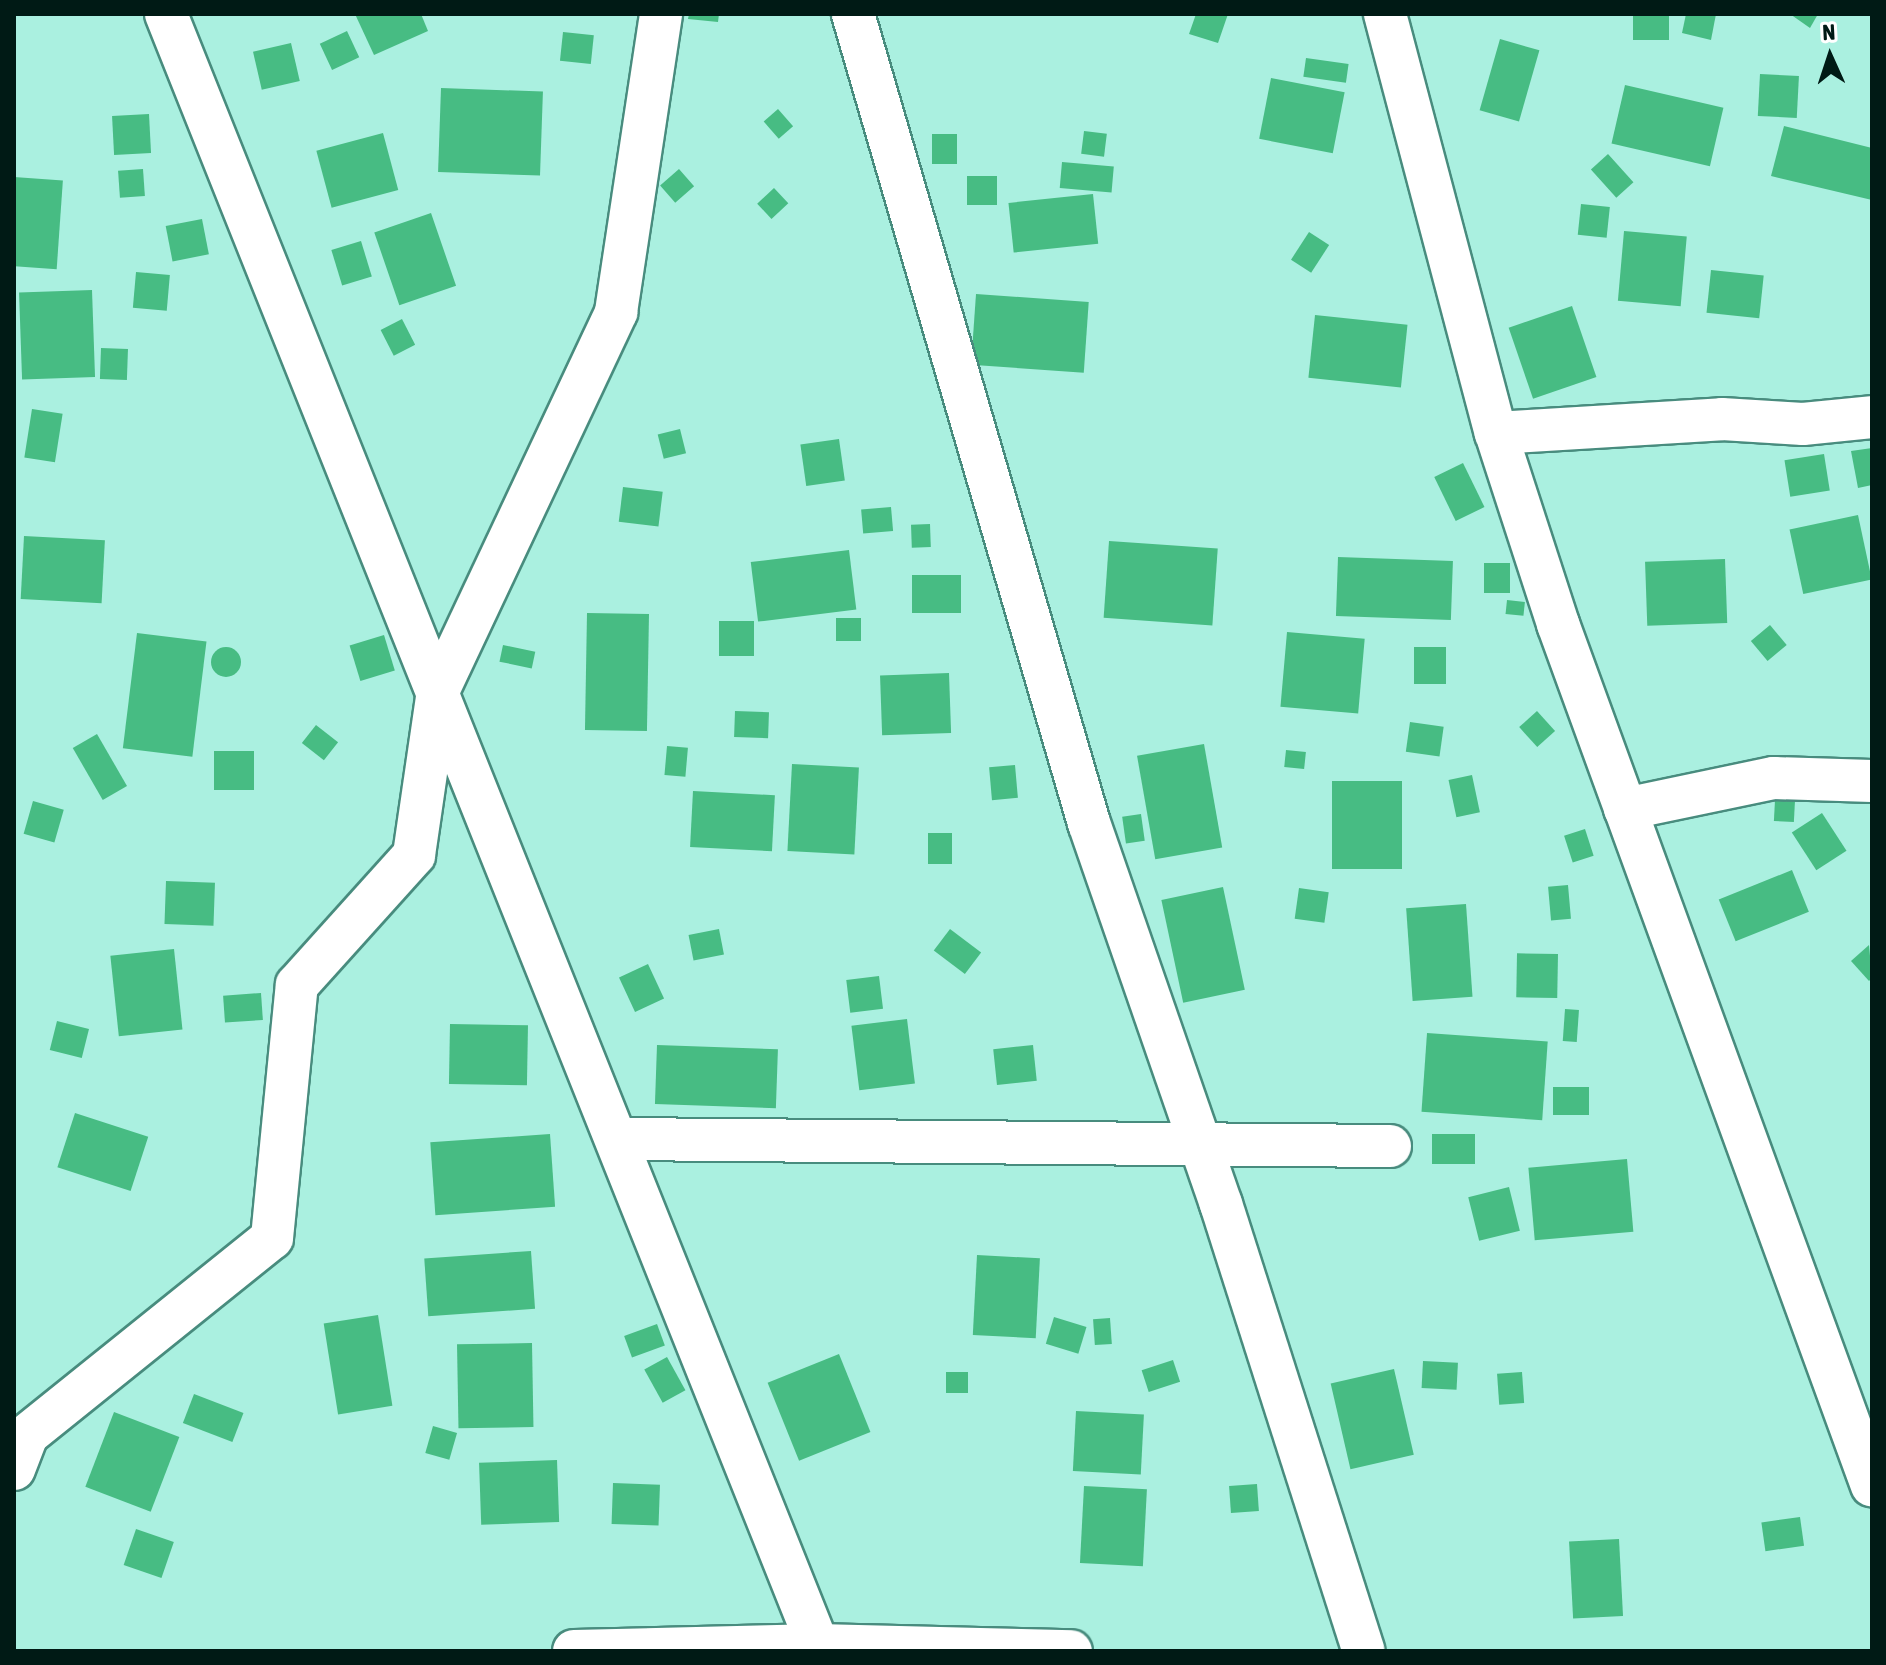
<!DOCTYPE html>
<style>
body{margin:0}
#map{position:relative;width:1886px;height:1665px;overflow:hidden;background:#aaf0e0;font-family:"Asap Condensed",sans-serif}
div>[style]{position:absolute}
.building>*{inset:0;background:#47bc83;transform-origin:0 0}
.round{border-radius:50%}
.roads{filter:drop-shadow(2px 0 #488c7e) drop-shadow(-2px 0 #488c7e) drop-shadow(0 2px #488c7e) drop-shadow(0 -2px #488c7e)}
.street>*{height:42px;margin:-21px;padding:0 21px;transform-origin:21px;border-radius:21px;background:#fff}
span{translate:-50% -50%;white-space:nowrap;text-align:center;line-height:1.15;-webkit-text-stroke:6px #fff;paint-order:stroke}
.frame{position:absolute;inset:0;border:16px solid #001a15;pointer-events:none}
.north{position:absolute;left:1790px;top:16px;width:80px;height:80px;-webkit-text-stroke:6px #fff;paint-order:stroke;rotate:357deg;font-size:22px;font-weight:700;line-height:32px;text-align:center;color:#001a15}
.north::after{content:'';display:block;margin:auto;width:28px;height:36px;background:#001a15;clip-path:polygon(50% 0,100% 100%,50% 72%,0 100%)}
</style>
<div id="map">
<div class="building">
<div style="clip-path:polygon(355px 14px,421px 14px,428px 31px,374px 55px)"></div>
<div style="clip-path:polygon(689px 14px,719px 14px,718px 22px,688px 19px)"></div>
<div style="clip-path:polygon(1196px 14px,1228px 14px,1218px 43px,1189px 34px)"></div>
<div style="left:1633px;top:14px;width:36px;height:26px"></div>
<div style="clip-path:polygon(1686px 14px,1716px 14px,1711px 40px,1682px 33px)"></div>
<div style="clip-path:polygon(1790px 14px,1818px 14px,1810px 28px)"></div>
<div style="left:347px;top:31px;width:29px;height:30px;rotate:65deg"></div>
<div style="left:563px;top:32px;width:31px;height:29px;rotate:6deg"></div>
<div style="left:1500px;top:39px;width:41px;height:74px;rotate:16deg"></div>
<div style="left:291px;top:43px;width:39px;height:39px;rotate:77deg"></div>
<div style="left:1306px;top:58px;width:43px;height:19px;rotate:8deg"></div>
<div style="left:1760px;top:74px;width:39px;height:42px;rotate:3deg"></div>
<div style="left:1271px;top:78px;width:75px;height:62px;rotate:11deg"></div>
<div style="left:1625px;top:85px;width:101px;height:60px;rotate:13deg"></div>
<div style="left:441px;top:88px;width:102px;height:84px;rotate:2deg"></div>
<div style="left:778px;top:109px;width:23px;height:19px;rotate:49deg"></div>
<div style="left:149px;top:114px;width:39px;height:37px;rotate:87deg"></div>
<div style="clip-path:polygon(1784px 126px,1872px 148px,1872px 200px,1771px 176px)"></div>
<div style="left:1084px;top:131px;width:23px;height:23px;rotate:7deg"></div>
<div style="left:383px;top:133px;width:59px;height:69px;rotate:75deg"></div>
<div style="left:957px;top:134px;width:30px;height:25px;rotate:90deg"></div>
<div style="left:1608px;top:154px;width:38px;height:23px;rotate:48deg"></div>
<div style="left:1062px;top:162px;width:52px;height:26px;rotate:5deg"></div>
<div style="left:143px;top:169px;width:27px;height:25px;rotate:86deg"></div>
<div style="left:679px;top:169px;width:23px;height:25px;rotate:49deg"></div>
<div style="left:997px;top:176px;width:29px;height:30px;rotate:90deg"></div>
<div style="left:14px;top:177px;width:49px;height:89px;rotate:4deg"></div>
<div style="left:774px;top:188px;width:21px;height:23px;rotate:47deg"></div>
<div style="left:1093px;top:194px;width:50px;height:85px;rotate:84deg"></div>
<div style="left:1581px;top:204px;width:29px;height:31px;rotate:6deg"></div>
<div style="left:431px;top:213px;width:77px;height:60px;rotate:71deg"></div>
<div style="left:202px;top:219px;width:36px;height:37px;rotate:79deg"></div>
<div style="left:1624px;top:231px;width:63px;height:70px;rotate:5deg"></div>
<div style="left:1309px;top:232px;width:24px;height:33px;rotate:33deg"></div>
<div style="left:361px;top:241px;width:37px;height:31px;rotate:73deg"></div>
<div style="left:1711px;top:270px;width:53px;height:43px;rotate:6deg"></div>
<div style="left:136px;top:272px;width:34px;height:36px;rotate:5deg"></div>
<div style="left:92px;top:290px;width:87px;height:73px;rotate:88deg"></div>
<div style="left:976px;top:294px;width:113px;height:71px;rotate:4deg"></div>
<div style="left:1572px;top:306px;width:75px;height:67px;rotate:71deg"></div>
<div style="left:1315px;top:315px;width:93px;height:63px;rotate:6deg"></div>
<div style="left:402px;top:319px;width:29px;height:24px;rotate:63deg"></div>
<div style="left:101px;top:348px;width:27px;height:31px;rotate:2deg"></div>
<div style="left:32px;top:409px;width:31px;height:49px;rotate:9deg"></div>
<div style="left:680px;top:429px;width:25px;height:23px;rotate:76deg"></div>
<div style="left:839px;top:439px;width:42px;height:39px;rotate:82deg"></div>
<div style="clip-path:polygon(1872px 448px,1872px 485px,1858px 488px,1851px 451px)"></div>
<div style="left:1824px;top:454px;width:37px;height:40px;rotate:81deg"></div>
<div style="left:1463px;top:463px;width:49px;height:32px;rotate:64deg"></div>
<div style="left:623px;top:487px;width:40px;height:35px;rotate:7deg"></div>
<div style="left:891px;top:507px;width:24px;height:30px;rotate:85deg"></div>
<div style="left:1858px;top:515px;width:66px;height:70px;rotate:78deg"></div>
<div style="left:930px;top:524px;width:23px;height:19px;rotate:88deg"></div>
<div style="left:24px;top:536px;width:81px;height:63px;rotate:3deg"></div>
<div style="left:1109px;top:541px;width:109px;height:77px;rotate:4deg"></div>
<div style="left:849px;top:550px;width:60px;height:99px;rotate:83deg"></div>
<div style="left:1338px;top:557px;width:115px;height:59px;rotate:2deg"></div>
<div style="left:1725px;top:559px;width:64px;height:80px;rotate:88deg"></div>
<div style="left:1484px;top:563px;width:26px;height:30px"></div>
<div style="left:912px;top:575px;width:49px;height:38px"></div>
<div style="left:1507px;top:600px;width:18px;height:14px;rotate:6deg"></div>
<div style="left:587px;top:613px;width:62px;height:117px;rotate:1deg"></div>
<div style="left:836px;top:618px;width:25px;height:23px"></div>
<div style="left:719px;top:621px;width:35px;height:35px"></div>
<div style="left:1770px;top:625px;width:26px;height:25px;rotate:50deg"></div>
<div style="left:1287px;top:632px;width:78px;height:75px;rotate:5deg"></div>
<div style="left:137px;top:633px;width:70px;height:116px;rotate:7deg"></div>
<div style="left:384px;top:635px;width:37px;height:36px;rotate:73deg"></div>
<div style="left:503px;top:645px;width:33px;height:17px;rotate:12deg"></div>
<div style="left:1414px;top:647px;width:32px;height:37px"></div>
<div class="round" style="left:211px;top:647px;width:30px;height:30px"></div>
<div style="left:949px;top:673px;width:60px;height:69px;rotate:88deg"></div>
<div style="left:735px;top:711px;width:34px;height:26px;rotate:2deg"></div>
<div style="left:1537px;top:711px;width:27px;height:24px;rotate:48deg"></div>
<div style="left:1410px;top:722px;width:34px;height:30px;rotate:8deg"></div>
<div style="left:316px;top:725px;width:28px;height:23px;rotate:38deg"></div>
<div style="left:97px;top:734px;width:60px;height:28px;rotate:60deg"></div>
<div style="left:1204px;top:744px;width:105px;height:68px;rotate:80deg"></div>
<div style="left:667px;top:746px;width:21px;height:29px;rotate:5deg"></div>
<div style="left:1286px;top:750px;width:20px;height:17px;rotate:6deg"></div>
<div style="left:214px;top:751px;width:40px;height:39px"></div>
<div style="left:792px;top:764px;width:67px;height:87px;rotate:3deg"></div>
<div style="left:1015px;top:765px;width:33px;height:26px;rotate:85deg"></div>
<div style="left:1472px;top:775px;width:38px;height:24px;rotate:78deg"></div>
<div style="left:1402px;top:781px;width:88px;height:70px;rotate:90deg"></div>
<div style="left:693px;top:791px;width:82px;height:56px;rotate:3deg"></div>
<div style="left:1775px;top:800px;width:20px;height:21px;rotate:3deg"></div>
<div style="left:33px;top:801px;width:32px;height:34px;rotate:16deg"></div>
<div style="left:1822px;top:813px;width:45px;height:36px;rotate:57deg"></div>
<div style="left:1141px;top:814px;width:27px;height:19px;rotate:82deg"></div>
<div style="left:1585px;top:829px;width:28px;height:22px;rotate:72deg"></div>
<div style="left:952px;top:833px;width:31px;height:24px;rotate:90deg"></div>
<div style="left:1792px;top:870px;width:45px;height:79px;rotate:68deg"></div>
<div style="left:166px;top:881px;width:49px;height:43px;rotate:2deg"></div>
<div style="left:1568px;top:885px;width:34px;height:20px;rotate:85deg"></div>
<div style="left:1223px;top:887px;width:105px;height:63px;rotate:78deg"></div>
<div style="left:1299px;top:888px;width:30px;height:31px;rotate:8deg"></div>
<div style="left:1466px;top:904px;width:93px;height:60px;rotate:86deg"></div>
<div style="left:719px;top:929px;width:26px;height:31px;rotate:79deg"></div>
<div style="left:950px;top:929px;width:39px;height:27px;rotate:37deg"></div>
<div style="clip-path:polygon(1869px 945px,1872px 978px,1869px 981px,1851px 961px)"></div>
<div style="left:174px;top:949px;width:81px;height:64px;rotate:84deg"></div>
<div style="left:1558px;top:954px;width:44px;height:41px;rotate:91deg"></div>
<div style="left:648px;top:964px;width:38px;height:32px;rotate:65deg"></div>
<div style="left:879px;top:976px;width:33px;height:33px;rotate:83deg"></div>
<div style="left:261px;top:993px;width:27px;height:38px;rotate:86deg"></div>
<div style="left:1565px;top:1009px;width:14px;height:32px;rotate:4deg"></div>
<div style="left:907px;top:1019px;width:65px;height:56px;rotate:83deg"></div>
<div style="left:57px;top:1021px;width:33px;height:30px;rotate:14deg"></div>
<div style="left:450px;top:1024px;width:78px;height:60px;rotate:1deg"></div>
<div style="left:1427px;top:1033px;width:121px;height:79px;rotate:4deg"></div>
<div style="left:657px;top:1045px;width:121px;height:59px;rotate:2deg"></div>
<div style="left:1033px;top:1045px;width:36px;height:40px;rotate:84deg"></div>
<div style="left:1553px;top:1087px;width:36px;height:28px"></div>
<div style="left:75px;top:1113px;width:77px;height:57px;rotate:18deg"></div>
<div style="left:550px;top:1134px;width:73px;height:120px;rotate:86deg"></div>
<div style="left:1475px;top:1134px;width:30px;height:43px;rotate:90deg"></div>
<div style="left:1627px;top:1159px;width:73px;height:99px;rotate:85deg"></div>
<div style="left:1509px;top:1187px;width:45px;height:42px;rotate:76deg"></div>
<div style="left:531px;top:1251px;width:58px;height:107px;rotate:86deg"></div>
<div style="left:977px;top:1255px;width:63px;height:80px;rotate:3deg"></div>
<div style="left:378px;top:1315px;width:92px;height:55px;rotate:81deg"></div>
<div style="left:1054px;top:1317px;width:34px;height:28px;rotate:17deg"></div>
<div style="left:1110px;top:1318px;width:26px;height:17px;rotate:86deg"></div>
<div style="left:657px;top:1324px;width:23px;height:35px;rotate:70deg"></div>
<div style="left:532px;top:1343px;width:84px;height:75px;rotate:89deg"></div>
<div style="left:839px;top:1354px;width:84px;height:77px;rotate:68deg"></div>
<div style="left:667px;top:1357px;width:38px;height:26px;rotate:61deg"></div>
<div style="left:1173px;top:1360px;width:23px;height:33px;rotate:72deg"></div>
<div style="left:1423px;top:1361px;width:35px;height:27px;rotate:3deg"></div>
<div style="left:1394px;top:1369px;width:88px;height:65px;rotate:77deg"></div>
<div style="left:968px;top:1372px;width:21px;height:22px;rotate:90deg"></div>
<div style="left:1522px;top:1372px;width:31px;height:25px;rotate:86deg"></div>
<div style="left:194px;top:1394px;width:53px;height:31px;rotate:21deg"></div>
<div style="left:1076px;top:1411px;width:68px;height:60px;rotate:3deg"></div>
<div style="left:114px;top:1412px;width:70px;height:80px;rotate:21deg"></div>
<div style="left:433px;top:1426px;width:25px;height:28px;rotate:16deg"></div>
<div style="left:557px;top:1460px;width:62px;height:78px;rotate:88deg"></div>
<div style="left:613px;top:1483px;width:47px;height:41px;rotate:2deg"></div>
<div style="left:1257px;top:1484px;width:27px;height:28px;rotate:86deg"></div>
<div style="left:1084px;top:1486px;width:63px;height:77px;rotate:3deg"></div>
<div style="left:1800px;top:1517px;width:29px;height:39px;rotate:82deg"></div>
<div style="left:136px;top:1529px;width:40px;height:38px;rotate:19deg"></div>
<div style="left:1619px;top:1539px;width:77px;height:50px;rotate:87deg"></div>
</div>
<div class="roads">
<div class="street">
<div style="left:166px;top:14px;width:1763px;rotate:68.22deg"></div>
<div style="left:853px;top:14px;width:843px;rotate:73.74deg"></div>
<div style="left:1089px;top:823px;width:403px;rotate:70.9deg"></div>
<div style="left:1221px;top:1204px;width:469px;rotate:72.3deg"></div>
<div style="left:1385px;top:14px;width:433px;rotate:75.2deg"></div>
<div style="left:1496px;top:433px;width:201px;rotate:72deg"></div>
<div style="left:1558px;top:624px;width:917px;rotate:69.98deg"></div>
<div style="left:1496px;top:433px;width:226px;rotate:-3.5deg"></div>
<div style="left:1722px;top:419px;width:81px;rotate:3.5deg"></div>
<div style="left:1803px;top:424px;width:69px;rotate:-5.8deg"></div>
<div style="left:1625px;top:809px;width:152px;rotate:-11.8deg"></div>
<div style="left:1774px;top:778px;width:98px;rotate:1.8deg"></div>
<div style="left:619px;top:1139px;width:771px;rotate:0.52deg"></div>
<div style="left:14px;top:1469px;width:36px;rotate:-69deg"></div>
<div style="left:27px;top:1435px;width:314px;rotate:-38.8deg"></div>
<div style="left:272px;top:1238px;width:254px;rotate:-84.4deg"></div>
<div style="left:297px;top:985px;width:175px;rotate:-48deg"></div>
<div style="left:414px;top:855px;width:166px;rotate:-81.7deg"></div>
<div style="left:438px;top:691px;width:419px;rotate:-64.8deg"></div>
<div style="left:616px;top:312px;width:301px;rotate:-81.4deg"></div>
<div style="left:574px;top:1651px;width:244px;rotate:-1.4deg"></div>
<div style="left:818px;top:1645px;width:253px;rotate:1.4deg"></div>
</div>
</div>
<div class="frame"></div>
<div class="north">N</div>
</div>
